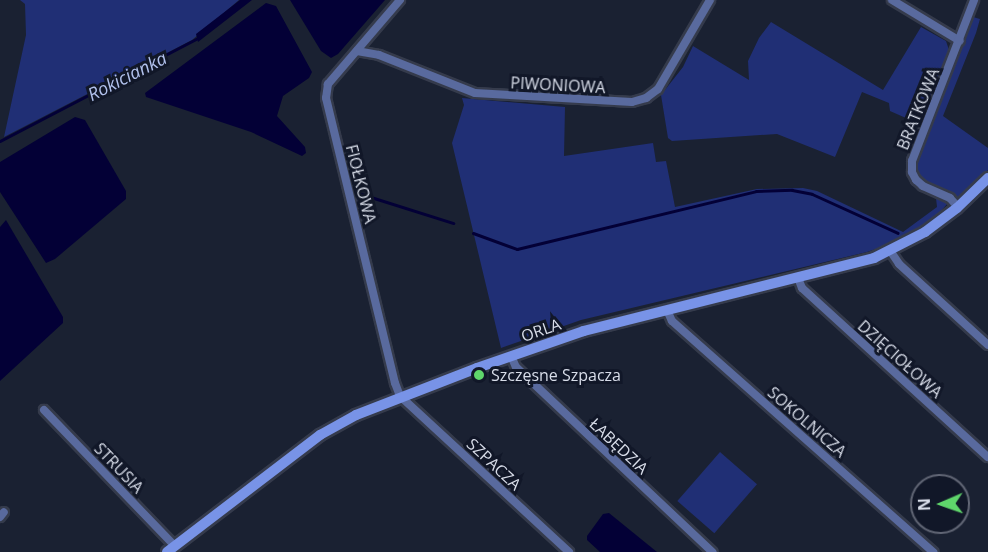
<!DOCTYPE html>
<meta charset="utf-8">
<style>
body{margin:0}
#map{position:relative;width:988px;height:552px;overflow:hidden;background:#1a2132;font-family:"Open Sans",sans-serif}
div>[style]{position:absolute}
.green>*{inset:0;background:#202f75;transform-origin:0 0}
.water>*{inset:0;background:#030036}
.stream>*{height:3px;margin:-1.5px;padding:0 1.5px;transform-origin:1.5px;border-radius:1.5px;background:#030036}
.roads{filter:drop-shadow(2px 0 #353b4c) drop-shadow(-2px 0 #353b4c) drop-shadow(0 2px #353b4c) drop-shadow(0 -2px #353b4c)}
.street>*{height:8px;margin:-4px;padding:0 4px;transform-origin:4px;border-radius:4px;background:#596a9e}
.secondary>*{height:10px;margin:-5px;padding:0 5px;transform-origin:5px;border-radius:5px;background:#7893e7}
.dots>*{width:16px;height:16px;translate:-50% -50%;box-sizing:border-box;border:3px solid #111728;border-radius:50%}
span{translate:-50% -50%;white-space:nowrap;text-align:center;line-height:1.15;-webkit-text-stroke:6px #111728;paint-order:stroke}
.street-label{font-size:16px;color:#d8dde9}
.poi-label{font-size:16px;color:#d8dde9}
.left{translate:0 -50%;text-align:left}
.water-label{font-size:18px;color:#b1c1ec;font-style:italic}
.north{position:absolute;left:910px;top:474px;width:60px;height:60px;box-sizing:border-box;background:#111728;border:2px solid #616675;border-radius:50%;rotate:268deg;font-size:16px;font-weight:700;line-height:24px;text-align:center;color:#d8dde9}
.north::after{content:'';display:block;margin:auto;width:21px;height:27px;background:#5fd56b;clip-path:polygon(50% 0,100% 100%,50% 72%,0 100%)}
</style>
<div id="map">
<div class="green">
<div style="clip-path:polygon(20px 0,239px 0,192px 40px,4px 137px,26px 35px,25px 4px)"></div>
<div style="clip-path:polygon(973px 17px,980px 19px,976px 33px,943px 116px,988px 148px,988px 170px,962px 197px,957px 198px,923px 181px,917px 177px,915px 168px)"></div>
<div style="clip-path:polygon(771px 22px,883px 90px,921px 27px,946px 41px,950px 53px,925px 116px,919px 112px,915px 122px,890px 111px,889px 103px,862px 92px,835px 157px,777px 134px,672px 141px,668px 138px,661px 95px,683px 67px,693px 46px,749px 80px,748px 61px,759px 38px)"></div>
<div style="clip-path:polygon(462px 98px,565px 107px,564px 156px,653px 143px,656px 162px,666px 161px,675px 207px,757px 189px,803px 188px,817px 191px,903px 232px,937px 207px,936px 198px,948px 203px,933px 220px,890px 244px,867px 252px,581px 320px,501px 348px,452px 143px,464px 105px)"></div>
<div style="left:720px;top:452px;width:49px;height:65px;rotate:41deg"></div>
</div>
<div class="water">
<div style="clip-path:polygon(240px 0,252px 0,198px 42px,196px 34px)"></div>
<div style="clip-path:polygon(290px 0,385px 0,338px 54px,331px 58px,321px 51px)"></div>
<div style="clip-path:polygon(266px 3px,276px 6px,312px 72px,309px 78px,283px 96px,277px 116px,305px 147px,306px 153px,302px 156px,251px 132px,146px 97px,145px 93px)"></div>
<div style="clip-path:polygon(75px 117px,85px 120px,126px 191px,126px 199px,55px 259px,46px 263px,0 192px,0 162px)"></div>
<div style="clip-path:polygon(6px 220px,63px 317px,63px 323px,0 381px,0 227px)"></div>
<div style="clip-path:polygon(609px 513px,657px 552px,600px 552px,587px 540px,587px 536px,603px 514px)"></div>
</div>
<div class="stream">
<div style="left:0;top:141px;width:223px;rotate:-27.5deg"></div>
<div style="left:358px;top:193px;width:100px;rotate:17.5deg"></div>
<div style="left:473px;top:233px;width:47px;rotate:20deg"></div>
<div style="left:517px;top:249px;width:246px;rotate:-13.6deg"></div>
<div style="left:756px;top:191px;width:36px;rotate:-2deg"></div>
<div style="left:792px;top:190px;width:20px;rotate:11deg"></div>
<div style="left:812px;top:194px;width:94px;rotate:24.4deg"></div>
</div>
<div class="roads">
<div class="street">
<div style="left:400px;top:0;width:111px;rotate:130.6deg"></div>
<div style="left:328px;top:84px;width:14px;rotate:98deg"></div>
<div style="left:326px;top:98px;width:293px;rotate:76.4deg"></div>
<div style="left:395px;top:383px;width:14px;rotate:69deg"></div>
<div style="left:400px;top:396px;width:230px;rotate:42.7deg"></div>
<div style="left:892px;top:0;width:79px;rotate:31.1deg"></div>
<div style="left:357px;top:51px;width:22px;rotate:10deg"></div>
<div style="left:379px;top:55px;width:103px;rotate:21.6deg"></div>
<div style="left:475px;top:93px;width:157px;rotate:3.3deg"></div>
<div style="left:632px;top:102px;width:15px;rotate:-16deg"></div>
<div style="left:646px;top:98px;width:15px;rotate:-37deg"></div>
<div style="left:658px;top:89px;width:103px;rotate:-59.7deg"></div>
<div style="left:958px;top:207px;width:12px;rotate:-132deg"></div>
<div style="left:950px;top:198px;width:30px;rotate:-156deg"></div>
<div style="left:923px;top:186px;width:9px;rotate:-139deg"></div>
<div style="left:916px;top:180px;width:9px;rotate:-117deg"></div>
<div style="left:912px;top:172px;width:11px;rotate:-90deg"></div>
<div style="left:912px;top:161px;width:173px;rotate:-68.9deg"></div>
<div style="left:891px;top:252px;width:14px;rotate:56deg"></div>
<div style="left:899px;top:264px;width:120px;rotate:42.3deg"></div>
<div style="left:798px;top:278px;width:11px;rotate:68deg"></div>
<div style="left:802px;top:288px;width:251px;rotate:42.3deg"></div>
<div style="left:667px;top:310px;width:12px;rotate:66deg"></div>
<div style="left:672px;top:321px;width:349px;rotate:41.5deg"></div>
<div style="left:511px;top:356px;width:12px;rotate:66deg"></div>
<div style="left:516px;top:367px;width:270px;rotate:43.3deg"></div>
<div style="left:44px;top:410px;width:189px;rotate:46.1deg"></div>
<div style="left:0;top:517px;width:6px;rotate:-51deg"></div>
</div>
<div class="secondary">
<div style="left:167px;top:552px;width:193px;rotate:-37.4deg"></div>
<div style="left:320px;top:435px;width:41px;rotate:-29.1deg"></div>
<div style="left:356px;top:415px;width:130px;rotate:-21.2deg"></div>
<div style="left:477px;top:368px;width:113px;rotate:-19.1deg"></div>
<div style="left:584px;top:331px;width:299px;rotate:-14.1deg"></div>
<div style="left:874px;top:258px;width:57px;rotate:-27deg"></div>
<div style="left:925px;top:232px;width:40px;rotate:-37deg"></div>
<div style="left:957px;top:208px;width:43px;rotate:-44.1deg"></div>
</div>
</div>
<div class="dots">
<div style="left:479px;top:375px;background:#5fd56b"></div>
</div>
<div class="street-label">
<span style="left:558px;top:85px;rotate:3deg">PIWONIOWA</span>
<span style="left:918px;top:109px;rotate:-68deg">BRATKOWA</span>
<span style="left:361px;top:184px;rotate:76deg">FIOŁKOWA</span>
<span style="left:541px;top:330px;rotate:-19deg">ORLA</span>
<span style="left:900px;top:359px;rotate:42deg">DZIĘCIOŁOWA</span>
<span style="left:807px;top:422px;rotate:41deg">SOKOLNICZA</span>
<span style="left:619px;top:446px;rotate:43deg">ŁABĘDZIA</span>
<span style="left:494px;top:464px;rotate:43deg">SZPACZA</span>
<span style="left:119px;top:468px;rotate:46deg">STRUSIA</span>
</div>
<div class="poi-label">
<span class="left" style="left:491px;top:375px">Szczęsne Szpacza</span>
</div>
<div class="water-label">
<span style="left:127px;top:76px;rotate:-27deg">Rokicianka</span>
</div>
<div class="north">N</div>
</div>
